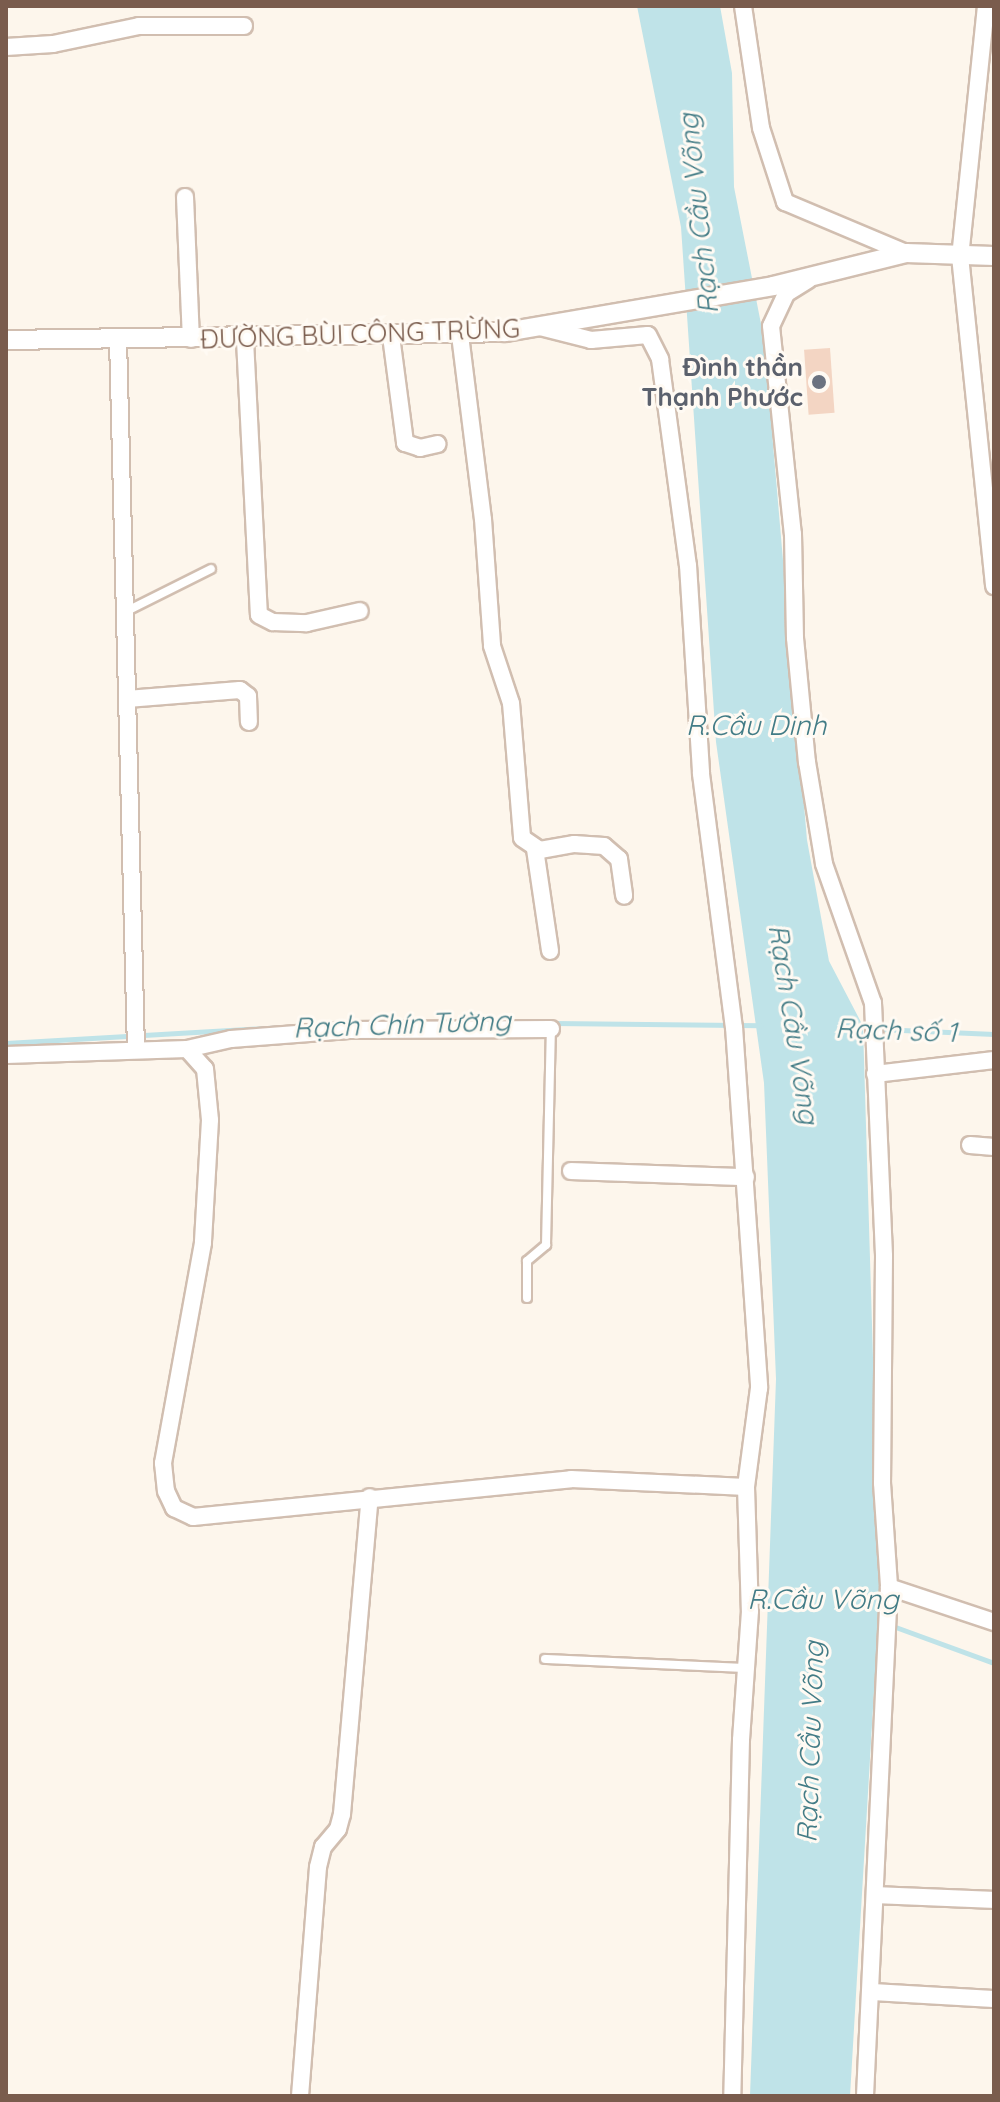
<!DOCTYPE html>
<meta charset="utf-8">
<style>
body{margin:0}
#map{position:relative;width:1000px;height:2102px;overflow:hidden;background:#fdf6ec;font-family:Quicksand,sans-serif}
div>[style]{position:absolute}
.water>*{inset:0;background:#bfe3e8}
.stream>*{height:5px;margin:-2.5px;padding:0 2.5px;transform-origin:2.5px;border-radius:2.5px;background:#bfe3e8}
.building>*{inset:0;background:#f3d5c3;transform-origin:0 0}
.roads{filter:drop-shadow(2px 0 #d1beb0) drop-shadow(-2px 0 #d1beb0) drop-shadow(0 2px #d1beb0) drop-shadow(0 -2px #d1beb0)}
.service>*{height:8px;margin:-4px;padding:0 4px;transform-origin:4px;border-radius:4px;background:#fff}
.minor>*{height:16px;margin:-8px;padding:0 8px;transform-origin:8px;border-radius:8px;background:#fff}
.tertiary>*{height:18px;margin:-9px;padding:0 9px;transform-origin:9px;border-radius:9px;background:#fff}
.dots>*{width:22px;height:22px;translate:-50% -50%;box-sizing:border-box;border:4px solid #fffaf3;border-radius:50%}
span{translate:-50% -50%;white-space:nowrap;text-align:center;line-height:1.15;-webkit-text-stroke:6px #fffaf3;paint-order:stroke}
.street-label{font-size:26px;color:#7a5c4d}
.worship-label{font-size:26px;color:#5b616d;font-weight:700}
.right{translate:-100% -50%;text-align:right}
.water-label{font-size:28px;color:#437c86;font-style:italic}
.frame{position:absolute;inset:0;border:8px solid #7a5c4d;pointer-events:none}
</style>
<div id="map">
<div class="water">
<div style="clip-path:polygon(637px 6px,720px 6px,732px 73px,734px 187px,764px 339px,807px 840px,829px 961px,863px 1026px,880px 1590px,850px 2096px,750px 2096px,776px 1379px,764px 1083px,716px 742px,681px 227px)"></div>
</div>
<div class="stream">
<div style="left:459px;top:1022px;width:302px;rotate:0.6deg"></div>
<div style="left:879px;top:1029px;width:115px;rotate:2.5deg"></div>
<div style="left:6px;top:1043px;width:275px;rotate:-3.3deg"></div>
<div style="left:890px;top:1625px;width:111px;rotate:20.1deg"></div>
</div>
<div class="building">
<div style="left:830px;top:348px;width:65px;height:26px;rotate:86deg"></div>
</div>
<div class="roads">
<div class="service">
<div style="left:125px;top:612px;width:96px;rotate:-26.6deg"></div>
<div style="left:527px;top:1298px;width:37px;rotate:-90deg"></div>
<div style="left:527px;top:1261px;width:25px;rotate:-40deg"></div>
<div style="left:546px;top:1245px;width:215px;rotate:-88.7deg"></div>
<div style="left:545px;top:1659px;width:201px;rotate:2.6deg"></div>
</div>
<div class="minor">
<div style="left:743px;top:6px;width:123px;rotate:81.6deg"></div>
<div style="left:761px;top:128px;width:78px;rotate:72deg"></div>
<div style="left:785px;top:202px;width:131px;rotate:22.9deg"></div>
<div style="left:986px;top:6px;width:251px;rotate:95.9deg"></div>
<div style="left:960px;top:256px;width:332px;rotate:84.1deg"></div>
<div style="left:6px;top:47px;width:47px;rotate:-3.7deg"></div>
<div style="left:53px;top:44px;width:88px;rotate:-11.8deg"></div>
<div style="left:139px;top:26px;width:105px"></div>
<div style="left:185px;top:197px;width:142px;rotate:87.6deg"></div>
<div style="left:808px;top:280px;width:26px;rotate:148deg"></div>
<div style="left:786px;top:294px;width:35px;rotate:115deg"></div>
<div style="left:771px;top:326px;width:209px;rotate:84deg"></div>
<div style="left:793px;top:534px;width:104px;rotate:88.9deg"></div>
<div style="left:795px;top:638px;width:125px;rotate:84.5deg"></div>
<div style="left:807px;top:762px;width:103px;rotate:80.5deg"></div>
<div style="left:824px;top:864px;width:147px;rotate:70.6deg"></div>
<div style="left:873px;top:1003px;width:253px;rotate:87.5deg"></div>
<div style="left:884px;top:1256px;width:227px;rotate:90.5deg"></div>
<div style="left:882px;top:1483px;width:104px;rotate:86.1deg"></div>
<div style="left:889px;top:1587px;width:510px;rotate:92.7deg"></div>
<div style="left:540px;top:327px;width:53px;rotate:14.3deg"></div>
<div style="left:591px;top:340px;width:57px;rotate:-5deg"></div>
<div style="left:648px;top:335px;width:27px;rotate:63deg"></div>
<div style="left:660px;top:359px;width:208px;rotate:82.3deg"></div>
<div style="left:688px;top:565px;width:209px;rotate:86.4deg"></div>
<div style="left:701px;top:774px;width:255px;rotate:82.6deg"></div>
<div style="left:734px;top:1027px;width:362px;rotate:86deg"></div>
<div style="left:759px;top:1388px;width:100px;rotate:97.5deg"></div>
<div style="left:746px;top:1487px;width:124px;rotate:88.2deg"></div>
<div style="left:750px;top:1611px;width:129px;rotate:94deg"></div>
<div style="left:741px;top:1740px;width:356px;rotate:91.4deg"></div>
<div style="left:460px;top:335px;width:185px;rotate:82.9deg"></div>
<div style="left:483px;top:519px;width:127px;rotate:85.9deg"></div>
<div style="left:492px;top:646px;width:60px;rotate:71.6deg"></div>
<div style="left:511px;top:703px;width:135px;rotate:85.3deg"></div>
<div style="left:522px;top:838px;width:22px;rotate:34deg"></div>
<div style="left:540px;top:850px;width:35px;rotate:-10deg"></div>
<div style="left:574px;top:844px;width:30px;rotate:4deg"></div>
<div style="left:604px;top:846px;width:20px;rotate:41deg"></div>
<div style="left:619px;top:859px;width:37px;rotate:82deg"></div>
<div style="left:391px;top:336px;width:108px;rotate:82.5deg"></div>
<div style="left:405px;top:443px;width:16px;rotate:18deg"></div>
<div style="left:420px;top:448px;width:18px;rotate:-13deg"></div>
<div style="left:118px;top:339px;width:711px;rotate:88.55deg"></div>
<div style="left:245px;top:340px;width:275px;rotate:87.1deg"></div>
<div style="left:259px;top:615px;width:16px;rotate:27deg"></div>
<div style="left:273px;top:622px;width:34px;rotate:2deg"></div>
<div style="left:307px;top:623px;width:54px;rotate:-12.8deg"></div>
<div style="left:127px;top:699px;width:113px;rotate:-4.6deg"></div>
<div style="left:240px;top:690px;width:10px;rotate:37deg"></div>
<div style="left:248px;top:696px;width:26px;rotate:88deg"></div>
<div style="left:535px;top:849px;width:103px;rotate:81.6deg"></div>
<div style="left:187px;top:1049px;width:27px;rotate:48deg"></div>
<div style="left:205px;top:1069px;width:51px;rotate:84.4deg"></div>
<div style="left:210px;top:1120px;width:123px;rotate:93.3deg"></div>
<div style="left:203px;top:1243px;width:224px;rotate:100.3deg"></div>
<div style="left:163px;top:1463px;width:28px;rotate:84deg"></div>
<div style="left:166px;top:1491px;width:19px;rotate:65deg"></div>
<div style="left:174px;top:1508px;width:21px;rotate:25deg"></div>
<div style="left:193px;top:1517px;width:380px;rotate:-5.7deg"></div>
<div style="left:571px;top:1479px;width:175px;rotate:2.6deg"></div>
<div style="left:6px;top:1055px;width:181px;rotate:-1.9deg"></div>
<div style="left:187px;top:1049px;width:45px;rotate:-12.8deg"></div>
<div style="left:231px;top:1039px;width:118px;rotate:-4.4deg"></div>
<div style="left:349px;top:1030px;width:202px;rotate:-0.3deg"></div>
<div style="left:875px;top:1074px;width:120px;rotate:-6.7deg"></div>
<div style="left:970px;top:1145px;width:24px;rotate:5deg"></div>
<div style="left:571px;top:1171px;width:175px;rotate:2deg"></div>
<div style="left:889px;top:1587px;width:111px;rotate:18.4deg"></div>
<div style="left:876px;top:1895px;width:118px;rotate:2.4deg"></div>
<div style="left:872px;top:1992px;width:122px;rotate:3.3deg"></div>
<div style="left:300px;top:2096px;width:230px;rotate:-85.5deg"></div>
<div style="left:318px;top:1867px;width:21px;rotate:-76deg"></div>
<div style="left:323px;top:1847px;width:23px;rotate:-50deg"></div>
<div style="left:338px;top:1829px;width:16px;rotate:-75deg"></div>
<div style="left:342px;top:1814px;width:318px;rotate:-85deg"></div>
</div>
<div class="tertiary">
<div style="left:6px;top:340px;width:499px;rotate:-0.9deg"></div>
<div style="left:505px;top:332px;width:272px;rotate:-9.7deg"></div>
<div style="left:773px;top:286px;width:137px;rotate:-13.9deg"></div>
<div style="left:906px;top:253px;width:88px;rotate:2deg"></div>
</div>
</div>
<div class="dots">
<div style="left:819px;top:382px;background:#6b7280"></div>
</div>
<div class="street-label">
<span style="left:360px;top:334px;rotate:-2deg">ĐƯỜNG BÙI CÔNG TRỪNG</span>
</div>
<div class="worship-label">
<span class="right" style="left:803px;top:382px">Đình thần<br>Thạnh Phước</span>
</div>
<div class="water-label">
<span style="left:698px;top:214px;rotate:-96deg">Rạch Cầu Võng</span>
<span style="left:756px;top:725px">R.Cầu Dinh</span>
<span style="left:402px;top:1024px;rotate:-2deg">Rạch Chín Tường</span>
<span style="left:794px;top:1024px;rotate:81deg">Rạch Cầu Võng</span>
<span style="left:896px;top:1030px;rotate:2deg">Rạch số 1</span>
<span style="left:823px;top:1599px">R.Cầu Võng</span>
<span style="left:810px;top:1742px;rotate:-88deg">Rạch Cầu Võng</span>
</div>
<div class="frame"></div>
</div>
